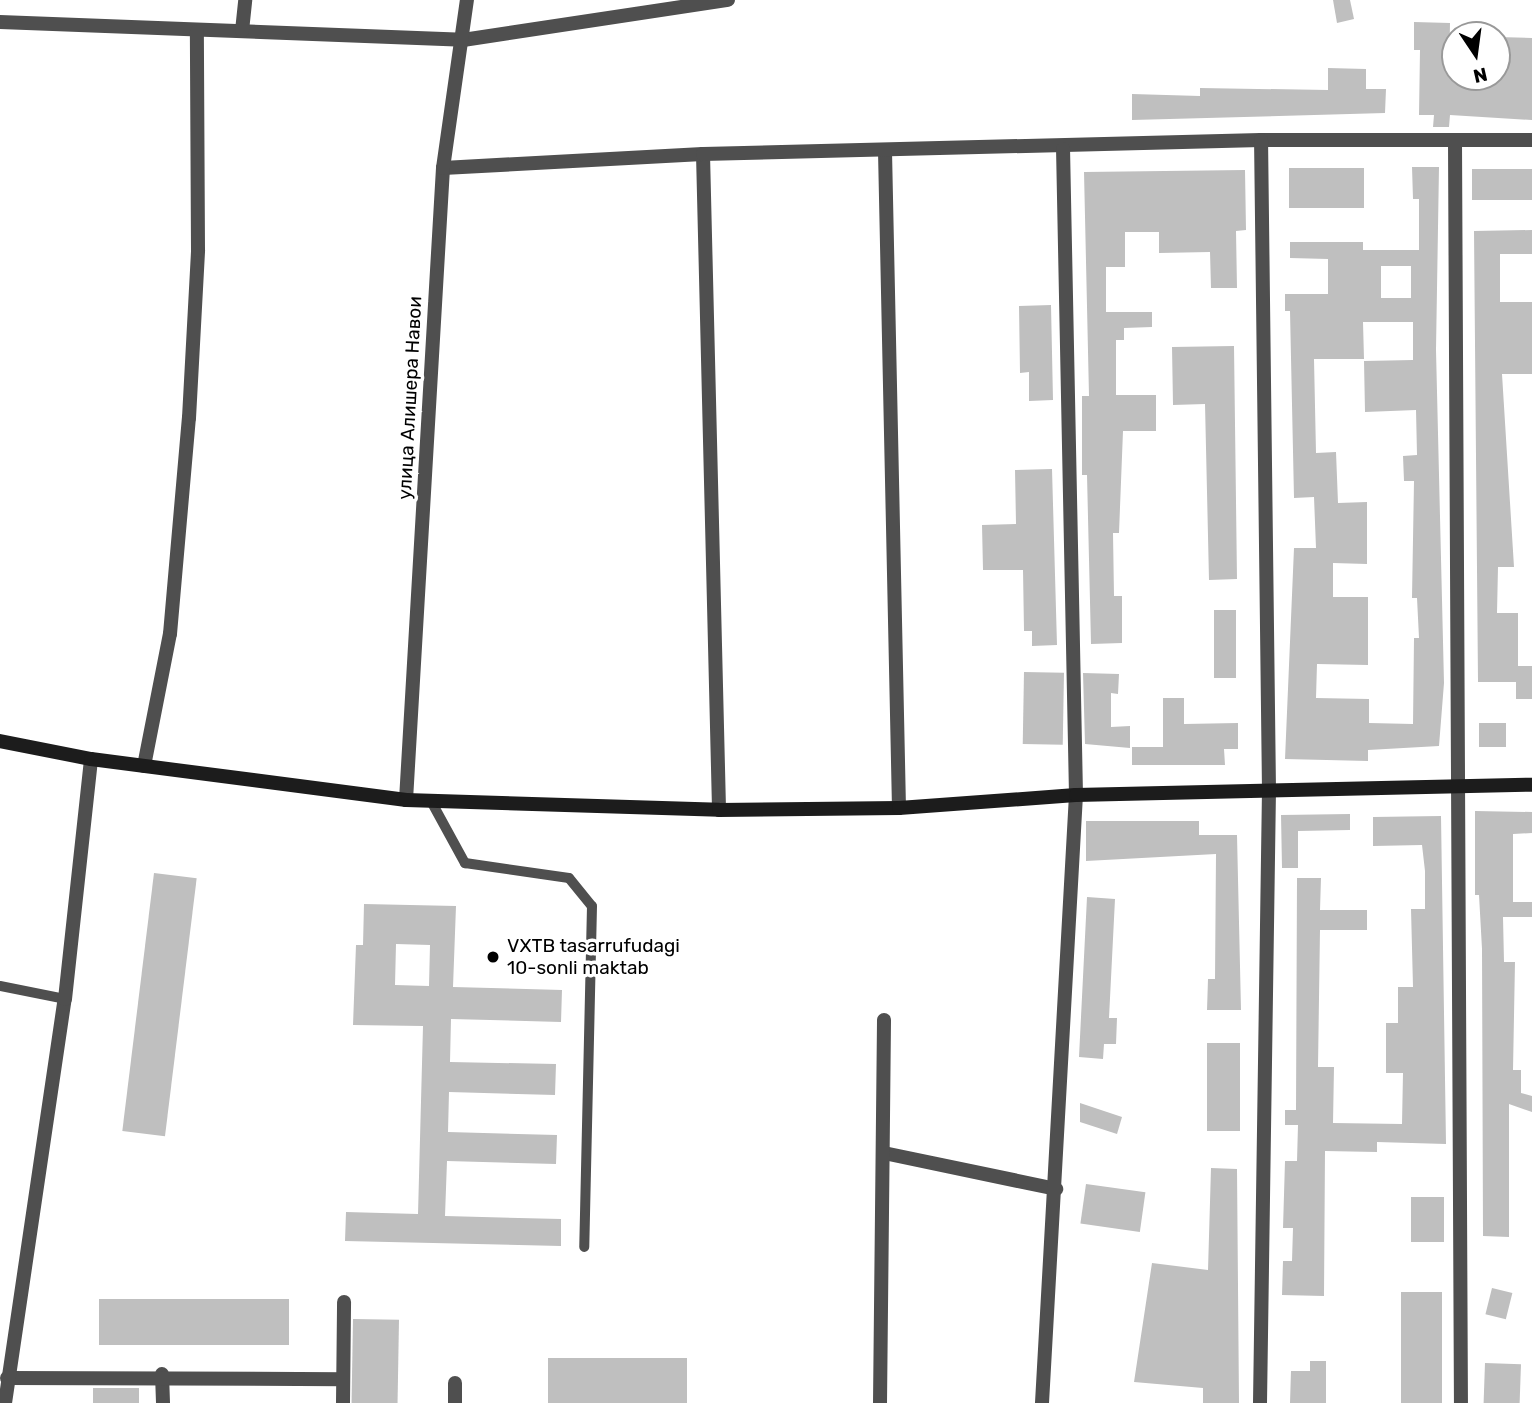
<!DOCTYPE html>
<meta charset="utf-8">
<style>
body{margin:0}
#map{position:relative;width:1532px;height:1403px;overflow:hidden;background:#fff;font-family:Rubik,sans-serif}
div>[style]{position:absolute}
.building>*{inset:0;background:#bfbfbf;transform-origin:0 0}
.lane>*{height:10px;margin:-5px;padding:0 5px;transform-origin:5px;border-radius:5px;background:#4f4f4f}
.street>*{height:14px;margin:-7px;padding:0 7px;transform-origin:7px;border-radius:7px;background:#4f4f4f}
.secondary>*{height:14px;margin:-7px;padding:0 7px;transform-origin:7px;border-radius:7px;background:#1c1c1c}
.dots>*{width:19px;height:19px;translate:-50% -50%;box-sizing:border-box;border:4px solid #fff;border-radius:50%}
span{translate:-50% -50%;white-space:nowrap;text-align:center;line-height:1.15;-webkit-text-stroke:7px #fff;paint-order:stroke}
.street-label{font-size:19px;color:#000}
.poi-label{font-size:19px;color:#000}
.left{translate:0 -50%;text-align:left}
.north{position:absolute;left:1441px;top:21px;width:70px;height:70px;box-sizing:border-box;background:#fff;border:2px solid #999;border-radius:50%;rotate:167deg;font-size:19px;font-weight:700;line-height:28px;text-align:center;color:#000}
.north::after{content:'';display:block;margin:auto;width:24px;height:32px;background:#000;clip-path:polygon(50% 0,100% 100%,50% 72%,0 100%)}
</style>
<div id="map">
<div class="building">
<div style="clip-path:polygon(1333px 0,1350px 0,1354px 19px,1337px 23px)"></div>
<div style="clip-path:polygon(1414px 22px,1450px 23px,1449px 76px,1455px 77px,1497px 77px,1497px 37px,1532px 38px,1532px 120px,1450px 115px,1449px 127px,1433px 127px,1434px 115px,1419px 115px,1420px 50px,1414px 50px)"></div>
<div style="clip-path:polygon(1328px 68px,1366px 69px,1366px 89px,1386px 89px,1385px 113px,1132px 120px,1132px 94px,1200px 96px,1200px 88px,1328px 90px)"></div>
<div style="clip-path:polygon(evenodd,1412px 167px,1439px 167px,1436px 350px,1444px 683px,1439px 746px,1368px 750px,1368px 761px,1285px 759px,1294px 548px,1316px 548px,1314px 497px,1294px 498px,1290px 311px,1285px 311px,1285px 294px,1328px 294px,1328px 259px,1290px 258px,1290px 242px,1363px 242px,1363px 250px,1419px 250px,1419px 199px,1413px 199px,1412px 167px,1381px 266px,1411px 266px,1411px 298px,1381px 298px,1381px 266px,1412px 167px,1363px 322px,1413px 322px,1413px 360px,1364px 361px,1365px 412px,1416px 410px,1417px 455px,1403px 456px,1404px 481px,1414px 481px,1412px 598px,1417px 598px,1419px 638px,1414px 638px,1413px 724px,1369px 723px,1369px 699px,1316px 698px,1317px 664px,1368px 665px,1368px 597px,1333px 597px,1333px 563px,1367px 564px,1367px 502px,1338px 503px,1336px 452px,1316px 453px,1314px 359px,1364px 359px,1363px 322px)"></div>
<div style="left:1364px;top:168px;width:40px;height:75px;rotate:90deg"></div>
<div style="left:1472px;top:169px;width:60px;height:31px"></div>
<div style="clip-path:polygon(1245px 170px,1246px 230px,1236px 231px,1237px 288px,1211px 288px,1210px 252px,1159px 253px,1159px 232px,1125px 232px,1125px 267px,1106px 267px,1106px 312px,1152px 312px,1152px 327px,1124px 328px,1124px 340px,1116px 340px,1116px 395px,1156px 395px,1156px 431px,1123px 431px,1119px 533px,1113px 533px,1114px 596px,1122px 596px,1122px 643px,1091px 644px,1087px 475px,1082px 475px,1082px 396px,1089px 396px,1084px 172px)"></div>
<div style="clip-path:polygon(1532px 230px,1532px 254px,1500px 254px,1500px 302px,1532px 302px,1532px 374px,1502px 374px,1514px 567px,1498px 567px,1497px 613px,1518px 613px,1518px 666px,1532px 666px,1532px 699px,1516px 699px,1516px 682px,1478px 682px,1474px 231px)"></div>
<div style="clip-path:polygon(1051px 305px,1053px 400px,1029px 401px,1029px 372px,1020px 373px,1019px 306px)"></div>
<div style="clip-path:polygon(1234px 346px,1237px 579px,1209px 580px,1205px 404px,1173px 405px,1172px 347px)"></div>
<div style="clip-path:polygon(1052px 469px,1057px 645px,1032px 646px,1032px 631px,1024px 631px,1023px 570px,983px 570px,982px 525px,1016px 524px,1015px 470px)"></div>
<div style="left:1214px;top:610px;width:22px;height:68px"></div>
<div style="left:1024px;top:672px;width:40px;height:72px;rotate:1deg"></div>
<div style="clip-path:polygon(1083px 673px,1119px 674px,1118px 694px,1111px 693px,1111px 727px,1130px 726px,1130px 748px,1085px 744px)"></div>
<div style="clip-path:polygon(1163px 698px,1184px 698px,1184px 724px,1238px 723px,1238px 749px,1224px 749px,1225px 765px,1132px 765px,1132px 747px,1163px 747px)"></div>
<div style="left:1479px;top:723px;width:27px;height:24px"></div>
<div style="clip-path:polygon(1475px 811px,1532px 812px,1532px 833px,1513px 834px,1513px 902px,1532px 902px,1532px 917px,1503px 917px,1504px 962px,1515px 962px,1513px 1070px,1521px 1070px,1521px 1093px,1532px 1096px,1532px 1112px,1509px 1104px,1509px 1237px,1483px 1236px,1482px 949px,1479px 895px,1475px 895px)"></div>
<div style="clip-path:polygon(1350px 814px,1350px 830px,1298px 831px,1298px 868px,1282px 868px,1281px 815px)"></div>
<div style="clip-path:polygon(1441px 816px,1446px 1144px,1377px 1142px,1377px 1152px,1325px 1151px,1324px 1296px,1282px 1295px,1283px 1261px,1292px 1261px,1293px 1228px,1283px 1228px,1285px 1161px,1297px 1161px,1298px 1125px,1285px 1125px,1285px 1110px,1296px 1110px,1297px 878px,1321px 878px,1320px 910px,1367px 910px,1367px 930px,1320px 930px,1318px 1067px,1334px 1067px,1333px 1123px,1402px 1124px,1403px 1073px,1386px 1073px,1386px 1023px,1398px 1023px,1398px 987px,1413px 987px,1411px 909px,1425px 909px,1425px 871px,1422px 845px,1373px 846px,1373px 817px)"></div>
<div style="clip-path:polygon(1086px 821px,1199px 821px,1199px 835px,1237px 835px,1241px 1010px,1207px 1010px,1208px 979px,1215px 979px,1216px 854px,1086px 861px)"></div>
<div style="left:154px;top:873px;width:43px;height:260px;rotate:7deg"></div>
<div style="clip-path:polygon(1087px 897px,1115px 899px,1109px 1018px,1117px 1018px,1116px 1044px,1104px 1044px,1103px 1059px,1079px 1057px)"></div>
<div style="clip-path:polygon(evenodd,364px 904px,456px 906px,453px 987px,562px 990px,561px 1022px,451px 1019px,450px 1062px,556px 1064px,555px 1095px,449px 1092px,448px 1132px,557px 1135px,556px 1164px,447px 1161px,445px 1216px,561px 1219px,561px 1246px,345px 1241px,346px 1212px,418px 1214px,423px 1026px,353px 1025px,356px 945px,363px 945px,364px 904px,396px 944px,430px 945px,429px 986px,395px 985px,396px 944px)"></div>
<div style="left:1207px;top:1043px;width:33px;height:88px"></div>
<div style="clip-path:polygon(1080px 1103px,1122px 1117px,1117px 1134px,1080px 1122px)"></div>
<div style="clip-path:polygon(1211px 1168px,1237px 1169px,1239px 1403px,1203px 1403px,1203px 1388px,1134px 1382px,1152px 1263px,1208px 1270px)"></div>
<div style="left:1086px;top:1184px;width:60px;height:40px;rotate:8deg"></div>
<div style="left:1411px;top:1197px;width:33px;height:45px"></div>
<div style="left:1492px;top:1288px;width:21px;height:27px;rotate:14deg"></div>
<div style="left:1401px;top:1292px;width:41px;height:111px"></div>
<div style="left:289px;top:1299px;width:46px;height:190px;rotate:90deg"></div>
<div style="left:353px;top:1319px;width:46px;height:84px;rotate:1deg"></div>
<div style="left:687px;top:1358px;width:45px;height:139px;rotate:90deg"></div>
<div style="clip-path:polygon(1310px 1361px,1326px 1361px,1326px 1403px,1290px 1403px,1291px 1371px,1310px 1371px)"></div>
<div style="left:1485px;top:1363px;width:36px;height:40px;rotate:2deg"></div>
<div style="left:93px;top:1388px;width:46px;height:15px"></div>
</div>
<div class="lane">
<div style="left:431px;top:801px;width:71px;rotate:61.3deg"></div>
<div style="left:465px;top:863px;width:105px;rotate:8.2deg"></div>
<div style="left:569px;top:878px;width:36px;rotate:51deg"></div>
<div style="left:592px;top:906px;width:341px;rotate:91.3deg"></div>
<div style="left:0;top:986px;width:66px;rotate:11.3deg"></div>
</div>
<div class="street">
<div style="left:0;top:22px;width:463px;rotate:2.2deg"></div>
<div style="left:463px;top:40px;width:268px;rotate:-8.6deg"></div>
<div style="left:242px;top:31px;width:31px;rotate:-84deg"></div>
<div style="left:1455px;top:141px;width:1262px;rotate:89.73deg"></div>
<div style="left:885px;top:151px;width:657px;rotate:88.78deg"></div>
<div style="left:703px;top:154px;width:656px;rotate:88.6deg"></div>
<div style="left:443px;top:168px;width:260px;rotate:-3.1deg"></div>
<div style="left:703px;top:154px;width:558px;rotate:-1.44deg"></div>
<div style="left:1261px;top:140px;width:271px"></div>
<div style="left:144px;top:766px;width:135px;rotate:-78.9deg"></div>
<div style="left:170px;top:634px;width:217px;rotate:-85deg"></div>
<div style="left:189px;top:418px;width:168px;rotate:-86.9deg"></div>
<div style="left:198px;top:250px;width:218px;rotate:-90.3deg"></div>
<div style="left:406px;top:800px;width:633px;rotate:-86.65deg"></div>
<div style="left:443px;top:168px;width:170px;rotate:-81.9deg"></div>
<div style="left:884px;top:1153px;width:176px;rotate:11.8deg"></div>
<div style="left:162px;top:1374px;width:29px;rotate:88deg"></div>
<div style="left:7px;top:1378px;width:336px;rotate:0.2deg"></div>
<div style="left:455px;top:1383px;width:20px;rotate:90deg"></div>
<div style="left:5px;top:1403px;width:408px;rotate:-81.6deg"></div>
<div style="left:65px;top:999px;width:241px;rotate:-83.8deg"></div>
<div style="left:343px;top:1403px;width:101px;rotate:-89.4deg"></div>
<div style="left:880px;top:1403px;width:383px;rotate:-89.4deg"></div>
<div style="left:1042px;top:1403px;width:609px;rotate:-86.8deg"></div>
<div style="left:1076px;top:795px;width:646px;rotate:-91.15deg"></div>
<div style="left:1260px;top:1403px;width:612px;rotate:-89.16deg"></div>
<div style="left:1269px;top:791px;width:651px;rotate:-90.7deg"></div>
</div>
<div class="secondary">
<div style="left:0;top:741px;width:93px;rotate:11.2deg"></div>
<div style="left:91px;top:759px;width:318px;rotate:7.4deg"></div>
<div style="left:406px;top:800px;width:313px;rotate:1.8deg"></div>
<div style="left:719px;top:810px;width:180px;rotate:-0.6deg"></div>
<div style="left:899px;top:808px;width:177px;rotate:-4.2deg"></div>
<div style="left:1076px;top:795px;width:456px;rotate:-1.3deg"></div>
</div>
<div class="dots">
<div style="left:493px;top:957px;background:#000"></div>
</div>
<div class="street-label">
<span style="left:410px;top:398px;rotate:-87deg">улица Алишера Навои</span>
</div>
<div class="poi-label">
<span class="left" style="left:507px;top:957px">VXTB tasarrufudagi<br>10-sonli maktab</span>
</div>
<div class="north">N</div>
</div>
